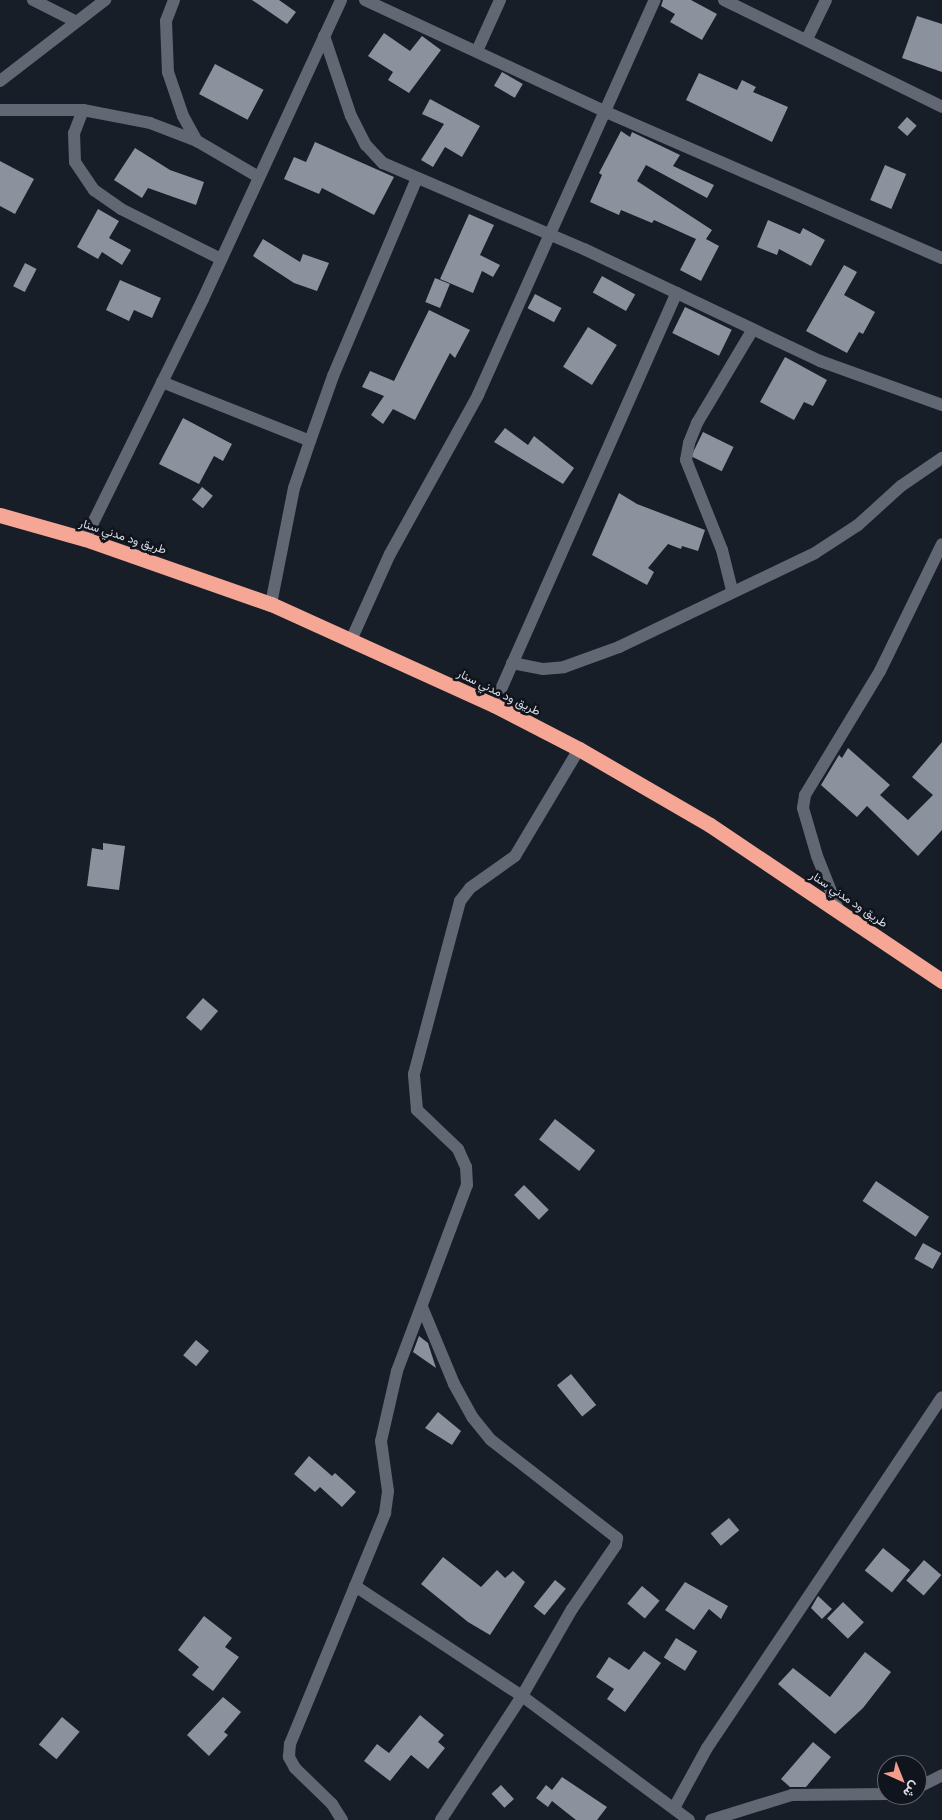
<!DOCTYPE html>
<meta charset="utf-8">
<style>
body{margin:0}
#map{position:relative;width:942px;height:1820px;overflow:hidden;background:#181e27;font-family:Montserrat,Vazirmatn,sans-serif}
div>[style]{position:absolute}
.building>*{inset:0;background:#8b929e;transform-origin:0 0}
.street>*{height:12px;margin:-6px;padding:0 6px;transform-origin:6px;border-radius:6px;background:#616773}
.secondary>*{height:12px;margin:-6px;padding:0 6px;transform-origin:6px;border-radius:6px;background:#616773}
.highway>*{height:15px;margin:-7.5px;padding:0 7.5px;transform-origin:7.5px;border-radius:7.5px;background:#f5a695}
span{translate:-50% -50%;white-space:nowrap;text-align:center;line-height:1.15;-webkit-text-stroke:5px #10141d;paint-order:stroke}
.street-label{font-size:12px;color:#d9dce3}
.north{position:absolute;left:877px;top:1755px;width:50px;height:50px;box-sizing:border-box;background:#10141d;border:1px solid #60646c;border-radius:50%;rotate:136deg;font-size:14px;font-weight:700;line-height:20px;text-align:center;color:#d9dce3}
.north::after{content:'';display:block;margin:auto;width:18px;height:22px;background:#f49d8c;clip-path:polygon(50% 0,100% 100%,50% 72%,0 100%)}
</style>
<div id="map">
<div class="building">
<div style="clip-path:polygon(252px 0,279px 0,296px 12px,287px 24px)"></div>
<div style="clip-path:polygon(663px 0,691px 0,717px 14px,702px 40px,670px 22px,675px 14px,661px 6px)"></div>
<div style="clip-path:polygon(917px 16px,942px 24px,942px 72px,902px 58px)"></div>
<div style="clip-path:polygon(384px 33px,410px 51px,422px 36px,441px 50px,409px 93px,388px 80px,393px 72px,368px 56px)"></div>
<div style="left:215px;top:64px;width:55px;height:34px;rotate:28deg"></div>
<div style="left:502px;top:72px;width:24px;height:16px;rotate:30deg"></div>
<div style="clip-path:polygon(699px 73px,737px 90px,742px 80px,756px 87px,753px 92px,788px 107px,772px 142px,686px 100px)"></div>
<div style="clip-path:polygon(430px 99px,480px 126px,462px 157px,445px 147px,433px 167px,421px 160px,444px 124px,422px 114px)"></div>
<div style="left:907px;top:117px;width:13px;height:14px;rotate:42deg"></div>
<div style="clip-path:polygon(621px 131px,630px 137px,632px 132px,680px 155px,673px 166px,714px 185px,707px 198px,646px 165px,637px 181px,712px 230px,706px 239px,719px 246px,701px 281px,680px 270px,696px 239px,654px 220px,652px 223px,621px 210px,619px 215px,590px 202px,602px 175px,599px 173px)"></div>
<div style="clip-path:polygon(315px 142px,394px 177px,374px 215px,322px 188px,319px 194px,284px 179px,294px 157px,306px 162px)"></div>
<div style="clip-path:polygon(135px 148px,170px 170px,204px 182px,196px 205px,148px 188px,142px 198px,114px 180px)"></div>
<div style="clip-path:polygon(0 161px,34px 179px,15px 214px,0 206px)"></div>
<div style="left:885px;top:165px;width:23px;height:38px;rotate:23deg"></div>
<div style="clip-path:polygon(98px 209px,119px 221px,109px 238px,131px 250px,122px 265px,102px 252px,98px 259px,77px 247px)"></div>
<div style="clip-path:polygon(469px 214px,494px 225px,480px 255px,500px 265px,493px 277px,482px 271px,473px 293px,440px 279px)"></div>
<div style="clip-path:polygon(768px 220px,800px 234px,803px 228px,825px 240px,811px 266px,779px 249px,777px 255px,757px 247px)"></div>
<div style="clip-path:polygon(263px 239px,300px 262px,303px 254px,329px 263px,317px 291px,294px 283px,253px 256px)"></div>
<div style="left:25px;top:263px;width:13px;height:26px;rotate:27deg"></div>
<div style="clip-path:polygon(844px 265px,857px 272px,844px 295px,875px 312px,863px 334px,859px 332px,847px 353px,806px 331px)"></div>
<div style="left:602px;top:276px;width:38px;height:19px;rotate:29deg"></div>
<div style="left:435px;top:278px;width:16px;height:26px;rotate:22deg"></div>
<div style="clip-path:polygon(120px 280px,161px 298px,152px 318px,134px 310px,129px 321px,106px 310px)"></div>
<div style="left:535px;top:294px;width:30px;height:16px;rotate:28deg"></div>
<div style="left:685px;top:307px;width:52px;height:29px;rotate:26deg"></div>
<div style="clip-path:polygon(429px 310px,470px 330px,455px 358px,450px 353px,415px 420px,393px 409px,383px 424px,371px 415px,384px 396px,362px 387px,370px 371px,394px 381px)"></div>
<div style="left:588px;top:327px;width:34px;height:47px;rotate:32deg"></div>
<div style="clip-path:polygon(785px 357px,827px 380px,813px 406px,804px 402px,794px 420px,760px 402px)"></div>
<div style="clip-path:polygon(183px 418px,232px 444px,223px 461px,214px 456px,199px 484px,159px 464px)"></div>
<div style="clip-path:polygon(505px 428px,528px 445px,534px 436px,574px 468px,563px 484px,494px 442px)"></div>
<div style="left:703px;top:432px;width:34px;height:27px;rotate:26deg"></div>
<div style="left:202px;top:487px;width:14px;height:16px;rotate:39deg"></div>
<div style="clip-path:polygon(619px 493px,637px 504px,705px 530px,698px 551px,682px 546px,681px 549px,668px 544px,648px 568px,654px 572px,647px 585px,592px 555px)"></div>
<div style="clip-path:polygon(942px 742px,942px 830px,918px 856px,867px 806px,857px 817px,821px 785px,839px 755px,842px 758px,848px 748px,890px 785px,880px 795px,908px 820px,933px 795px,912px 777px)"></div>
<div style="clip-path:polygon(103px 843px,125px 846px,119px 890px,87px 886px,92px 848px,103px 850px)"></div>
<div style="left:203px;top:998px;width:20px;height:26px;rotate:41deg"></div>
<div style="left:555px;top:1119px;width:51px;height:26px;rotate:38deg"></div>
<div style="left:876px;top:1181px;width:64px;height:24px;rotate:34deg"></div>
<div style="left:524px;top:1185px;width:35px;height:14px;rotate:45deg"></div>
<div style="left:923px;top:1243px;width:21px;height:18px;rotate:29deg"></div>
<div style="clip-path:polygon(419px 1336px,428px 1343px,436px 1368px,413px 1352px)"></div>
<div style="left:196px;top:1340px;width:17px;height:20px;rotate:40deg"></div>
<div style="left:571px;top:1374px;width:40px;height:18px;rotate:51deg"></div>
<div style="clip-path:polygon(438px 1412px,461px 1431px,452px 1445px,425px 1428px)"></div>
<div style="clip-path:polygon(309px 1456px,332px 1476px,335px 1473px,356px 1492px,342px 1507px,320px 1487px,315px 1492px,294px 1474px)"></div>
<div style="left:729px;top:1518px;width:16px;height:24px;rotate:50deg"></div>
<div style="left:883px;top:1548px;width:35px;height:29px;rotate:39deg"></div>
<div style="clip-path:polygon(443px 1557px,481px 1587px,497px 1570px,505px 1578px,513px 1571px,525px 1582px,490px 1635px,468px 1622px,421px 1584px)"></div>
<div style="left:924px;top:1560px;width:23px;height:27px;rotate:41deg"></div>
<div style="left:555px;top:1580px;width:14px;height:34px;rotate:39deg"></div>
<div style="clip-path:polygon(685px 1582px,728px 1606px,721px 1619px,709px 1609px,694px 1630px,665px 1610px)"></div>
<div style="left:642px;top:1586px;width:23px;height:23px;rotate:40deg"></div>
<div style="clip-path:polygon(818px 1596px,832px 1609px,822px 1619px,811px 1608px)"></div>
<div style="left:843px;top:1602px;width:29px;height:23px;rotate:44deg"></div>
<div style="clip-path:polygon(204px 1616px,232px 1638px,225px 1647px,239px 1657px,213px 1691px,192px 1675px,199px 1667px,178px 1650px)"></div>
<div style="left:676px;top:1638px;width:25px;height:23px;rotate:32deg"></div>
<div style="clip-path:polygon(644px 1651px,661px 1663px,625px 1712px,607px 1699px,614px 1689px,596px 1677px,609px 1657px,629px 1670px)"></div>
<div style="clip-path:polygon(865px 1652px,891px 1672px,863px 1708px,835px 1734px,778px 1684px,793px 1668px,830px 1697px)"></div>
<div style="clip-path:polygon(223px 1697px,241px 1712px,224px 1732px,228px 1735px,209px 1756px,187px 1735px)"></div>
<div style="clip-path:polygon(420px 1715px,444px 1735px,438px 1742px,445px 1748px,428px 1769px,411px 1755px,390px 1781px,364px 1761px,377px 1744px,389px 1753px)"></div>
<div style="left:62px;top:1717px;width:23px;height:36px;rotate:40deg"></div>
<div style="clip-path:polygon(813px 1742px,831px 1757px,806px 1787px,790px 1787px,781px 1779px)"></div>
<div style="clip-path:polygon(562px 1777px,607px 1807px,597px 1820px,576px 1820px,552px 1801px,548px 1807px,536px 1798px,546px 1785px,552px 1790px)"></div>
<div style="left:501px;top:1785px;width:19px;height:13px;rotate:47deg"></div>
</div>
<div class="street">
<div style="left:33px;top:0;width:47px;rotate:26.6deg"></div>
<div style="left:174px;top:0;width:22px;rotate:111deg"></div>
<div style="left:166px;top:21px;width:51px;rotate:87.8deg"></div>
<div style="left:168px;top:72px;width:46px;rotate:71.2deg"></div>
<div style="left:183px;top:116px;width:29px;rotate:61deg"></div>
<div style="left:365px;top:0;width:266px;rotate:24.9deg"></div>
<div style="left:606px;top:112px;width:366px;rotate:23.5deg"></div>
<div style="left:724px;top:0;width:243px;rotate:26.1deg"></div>
<div style="left:324px;top:36px;width:84px;rotate:71.4deg"></div>
<div style="left:351px;top:116px;width:33px;rotate:63deg"></div>
<div style="left:366px;top:145px;width:25px;rotate:47deg"></div>
<div style="left:383px;top:163px;width:219px;rotate:23.2deg"></div>
<div style="left:584px;top:249px;width:261px;rotate:25.4deg"></div>
<div style="left:820px;top:361px;width:130px;rotate:19.8deg"></div>
<div style="left:807px;top:39px;width:43px;rotate:-64deg"></div>
<div style="left:477px;top:51px;width:56px;rotate:-65.7deg"></div>
<div style="left:0;top:81px;width:133px;rotate:-37.6deg"></div>
<div style="left:0;top:110px;width:83px"></div>
<div style="left:83px;top:110px;width:68px;rotate:11deg"></div>
<div style="left:150px;top:123px;width:50px;rotate:21deg"></div>
<div style="left:197px;top:141px;width:69px;rotate:30.3deg"></div>
<div style="left:83px;top:110px;width:25px;rotate:111deg"></div>
<div style="left:74px;top:133px;width:29px;rotate:88deg"></div>
<div style="left:75px;top:162px;width:34px;rotate:56deg"></div>
<div style="left:94px;top:190px;width:33px;rotate:35deg"></div>
<div style="left:121px;top:209px;width:112px;rotate:26.6deg"></div>
<div style="left:162px;top:382px;width:159px;rotate:21.7deg"></div>
<div style="left:732px;top:590px;width:41px;rotate:-104deg"></div>
<div style="left:722px;top:550px;width:97px;rotate:-111.8deg"></div>
<div style="left:686px;top:460px;width:17px;rotate:-80deg"></div>
<div style="left:689px;top:443px;width:22px;rotate:-68deg"></div>
<div style="left:697px;top:423px;width:109px;rotate:-59.2deg"></div>
<div style="left:271px;top:604px;width:118px;rotate:-78.8deg"></div>
<div style="left:294px;top:488px;width:50px;rotate:-71.2deg"></div>
<div style="left:310px;top:441px;width:69px;rotate:-70.5deg"></div>
<div style="left:333px;top:376px;width:215px;rotate:-67deg"></div>
<div style="left:352px;top:638px;width:92px;rotate:-65.7deg"></div>
<div style="left:390px;top:554px;width:182px;rotate:-61deg"></div>
<div style="left:478px;top:395px;width:433px;rotate:-65.9deg"></div>
<div style="left:512px;top:663px;width:32px;rotate:11deg"></div>
<div style="left:543px;top:669px;width:21px;rotate:-5deg"></div>
<div style="left:564px;top:667px;width:59px;rotate:-20deg"></div>
<div style="left:619px;top:647px;width:217px;rotate:-25.6deg"></div>
<div style="left:815px;top:553px;width:51px;rotate:-33.1deg"></div>
<div style="left:858px;top:525px;width:58px;rotate:-42.2deg"></div>
<div style="left:901px;top:486px;width:50px;rotate:-34.3deg"></div>
<div style="left:494px;top:705px;width:451px;rotate:-66.1deg"></div>
<div style="left:838px;top:909px;width:57px;rotate:-111.6deg"></div>
<div style="left:817px;top:856px;width:50px;rotate:-106.3deg"></div>
<div style="left:803px;top:808px;width:13px;rotate:-81deg"></div>
<div style="left:805px;top:795px;width:145px;rotate:-58.8deg"></div>
<div style="left:880px;top:671px;width:141px;rotate:-64deg"></div>
<div style="left:422px;top:1307px;width:83px;rotate:67.4deg"></div>
<div style="left:454px;top:1384px;width:39px;rotate:61deg"></div>
<div style="left:473px;top:1418px;width:28px;rotate:51deg"></div>
<div style="left:491px;top:1440px;width:160px;rotate:37.9deg"></div>
<div style="left:617px;top:1538px;width:7px;rotate:98deg"></div>
<div style="left:616px;top:1545px;width:78px;rotate:124.5deg"></div>
<div style="left:572px;top:1609px;width:100px;rotate:119.9deg"></div>
<div style="left:522px;top:1696px;width:148px;rotate:123.2deg"></div>
<div style="left:355px;top:1586px;width:200px;rotate:33.4deg"></div>
<div style="left:522px;top:1696px;width:208px;rotate:36.6deg"></div>
<div style="left:917px;top:1788px;width:28px;rotate:-27deg"></div>
<div style="left:674px;top:1808px;width:68px;rotate:-61.2deg"></div>
<div style="left:707px;top:1748px;width:422px;rotate:-56.2deg"></div>
<div style="left:342px;top:1820px;width:19px;rotate:-122deg"></div>
<div style="left:332px;top:1804px;width:52px;rotate:-135.8deg"></div>
<div style="left:295px;top:1768px;width:13px;rotate:-119deg"></div>
<div style="left:289px;top:1757px;width:13px;rotate:-86deg"></div>
<div style="left:290px;top:1744px;width:250px;rotate:-67.6deg"></div>
<div style="left:385px;top:1513px;width:22px;rotate:-82deg"></div>
<div style="left:388px;top:1491px;width:50px;rotate:-98deg"></div>
<div style="left:381px;top:1441px;width:72px;rotate:-77.1deg"></div>
<div style="left:397px;top:1371px;width:199px;rotate:-69.4deg"></div>
<div style="left:467px;top:1185px;width:18px;rotate:-93deg"></div>
<div style="left:466px;top:1167px;width:20px;rotate:-114deg"></div>
<div style="left:458px;top:1149px;width:57px;rotate:-136.4deg"></div>
<div style="left:417px;top:1110px;width:36px;rotate:-95deg"></div>
<div style="left:414px;top:1074px;width:179px;rotate:-75.1deg"></div>
<div style="left:460px;top:901px;width:16px;rotate:-52deg"></div>
<div style="left:470px;top:888px;width:55px;rotate:-35.4deg"></div>
<div style="left:515px;top:856px;width:125px;rotate:-59.1deg"></div>
<div style="left:711px;top:1820px;width:85px;rotate:-17.2deg"></div>
<div style="left:792px;top:1795px;width:95px;rotate:-0.6deg"></div>
</div>
<div class="secondary">
<div style="left:85px;top:539px;width:267px;rotate:-63.8deg"></div>
<div style="left:203px;top:299px;width:329px;rotate:-65.2deg"></div>
</div>
<div class="highway">
<div style="left:0;top:515px;width:88px;rotate:15.8deg"></div>
<div style="left:85px;top:539px;width:197px;rotate:19.3deg"></div>
<div style="left:271px;top:604px;width:245px;rotate:24.4deg"></div>
<div style="left:494px;top:705px;width:96px;rotate:27.4deg"></div>
<div style="left:579px;top:749px;width:151px;rotate:30.1deg"></div>
<div style="left:710px;top:825px;width:280px;rotate:33.9deg"></div>
</div>
<div class="street-label">
<span style="left:123px;top:536px;rotate:18deg">طريق ود مدني سنار</span>
<span style="left:499px;top:692px;rotate:26deg">طريق ود مدني سنار</span>
<span style="left:849px;top:899px;rotate:34deg">طريق ود مدني سنار</span>
</div>
<div class="north">ش</div>
</div>
